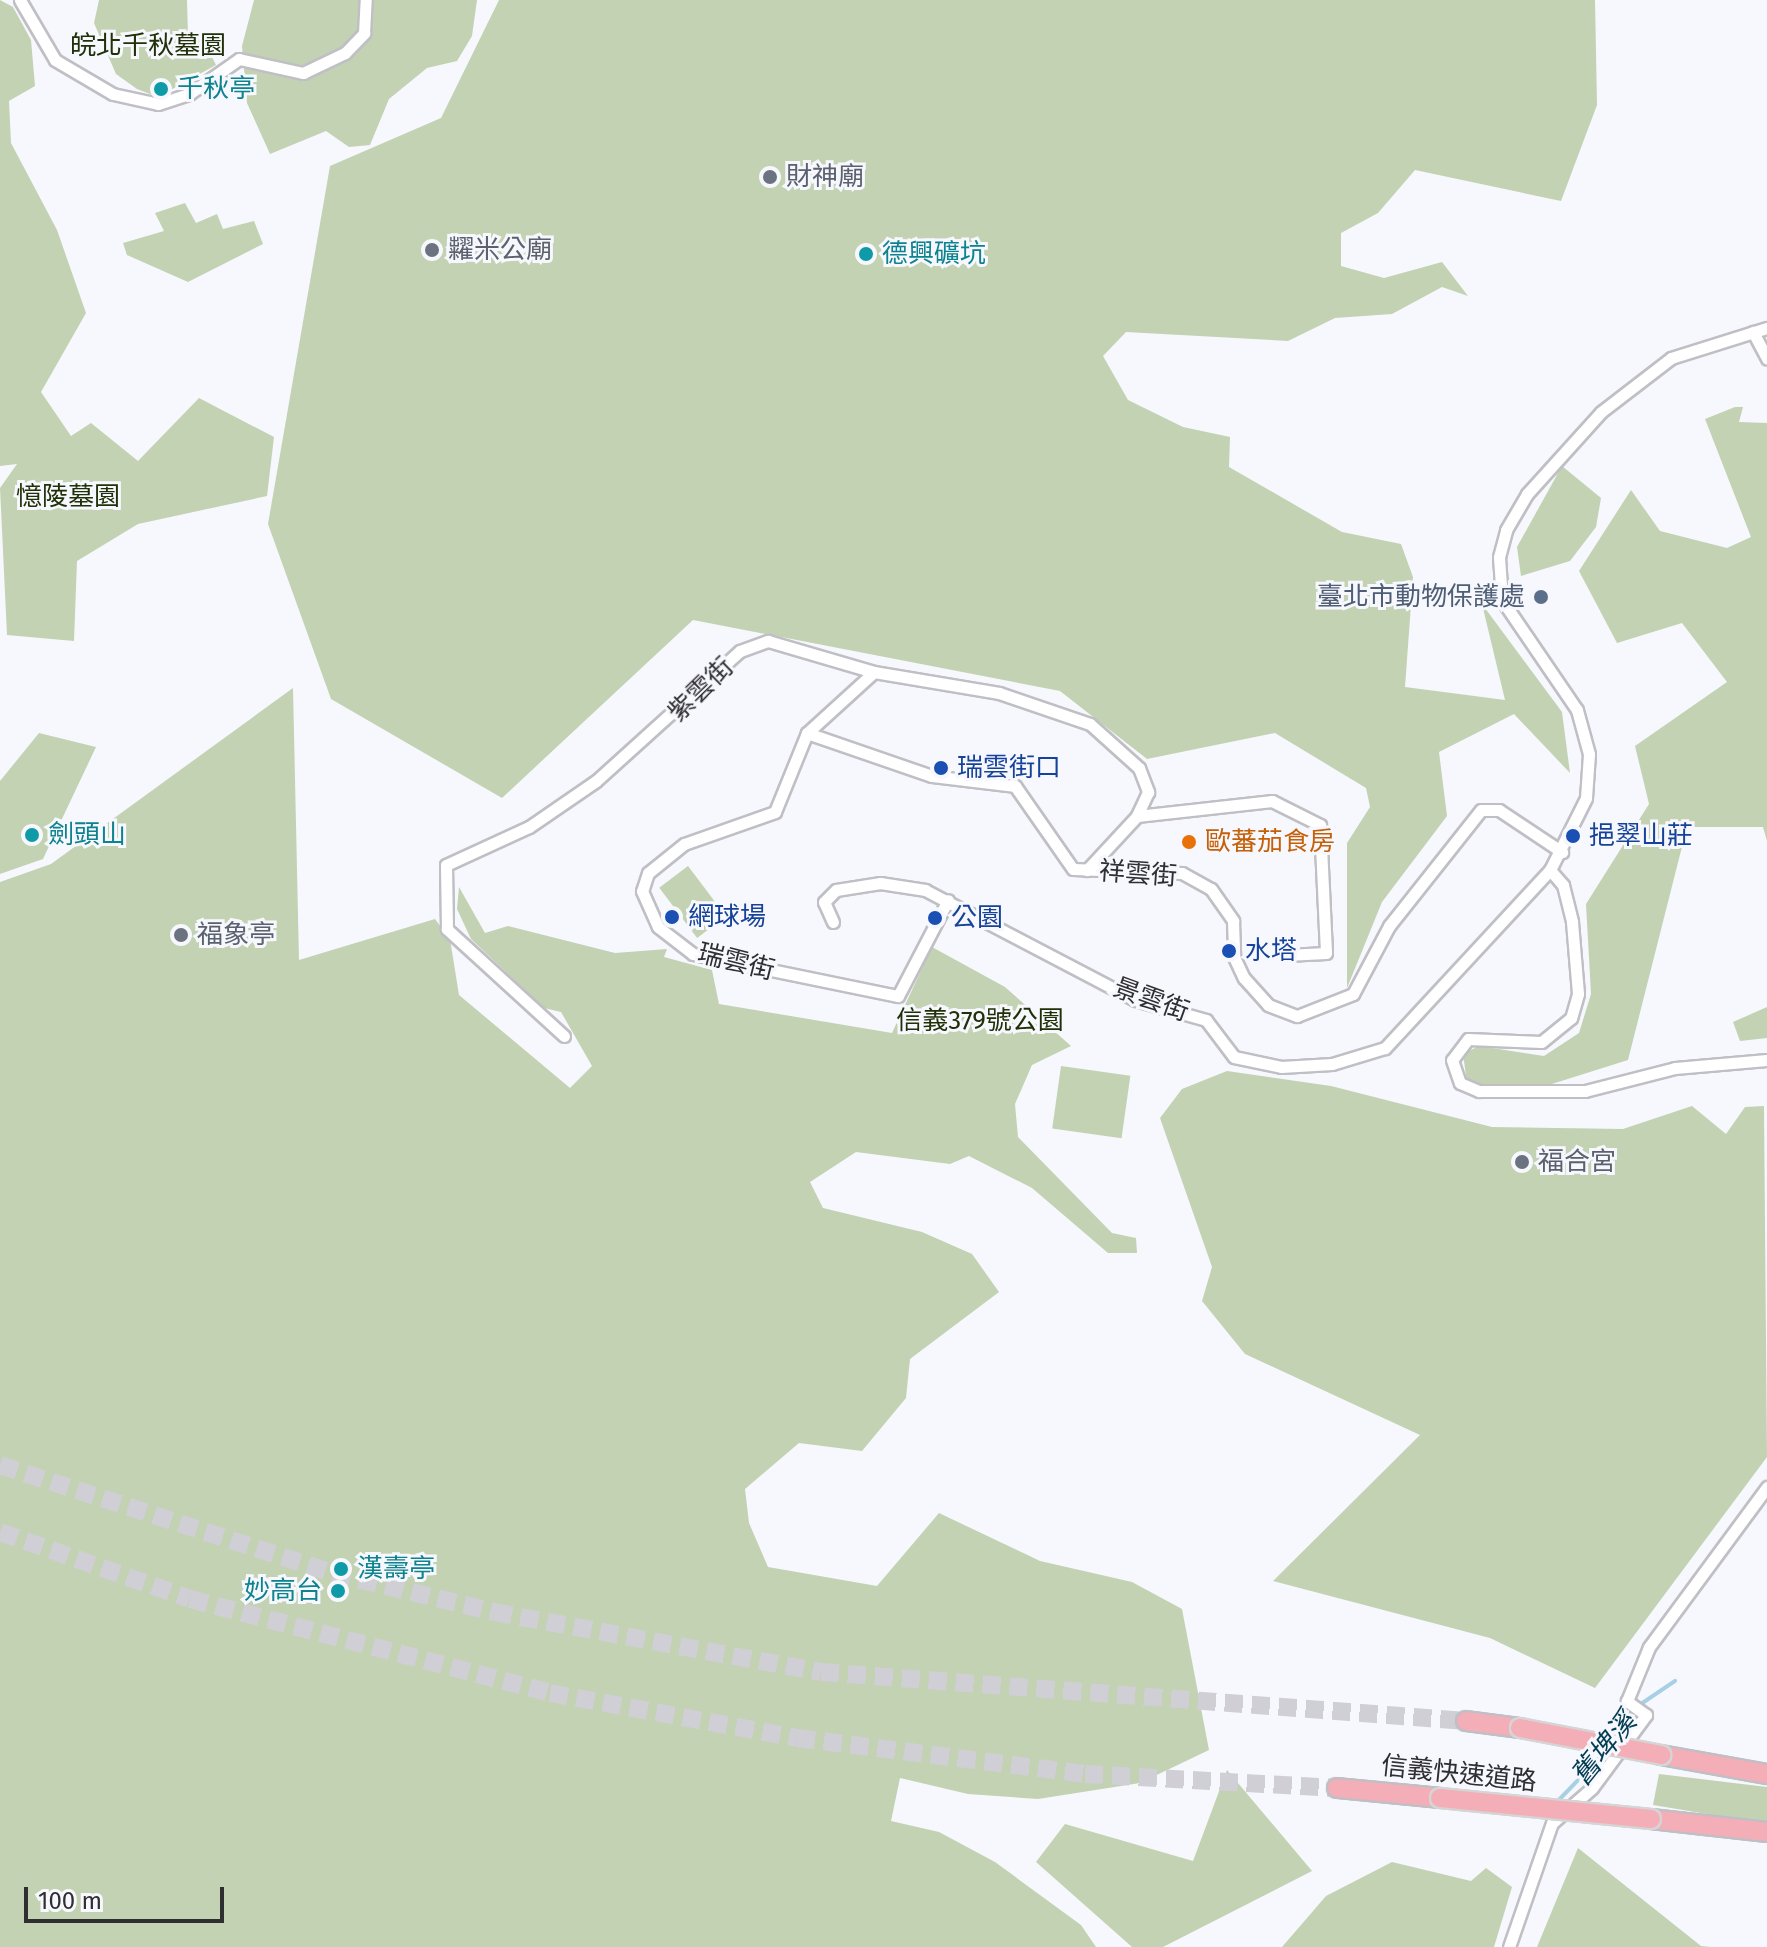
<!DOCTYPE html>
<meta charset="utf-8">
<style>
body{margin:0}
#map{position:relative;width:1767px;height:1947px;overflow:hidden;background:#f7f7fe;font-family:"Fira Sans","Noto Sans TC",sans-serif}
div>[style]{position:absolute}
.green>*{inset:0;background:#c3d2b2;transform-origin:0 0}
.stream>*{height:4px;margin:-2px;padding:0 2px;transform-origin:2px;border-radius:2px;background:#a7d0e4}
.trunk-tunnel>*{height:18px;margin-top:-9px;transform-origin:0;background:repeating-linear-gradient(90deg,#cfcfd5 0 18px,transparent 0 27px)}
.roads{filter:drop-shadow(2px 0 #bfbfc5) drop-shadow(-2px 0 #bfbfc5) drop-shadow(0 2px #bfbfc5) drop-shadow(0 -2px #bfbfc5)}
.minor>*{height:11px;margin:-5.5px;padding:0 5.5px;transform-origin:5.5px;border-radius:5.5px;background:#fff}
.trunk>*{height:18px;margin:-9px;padding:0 9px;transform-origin:9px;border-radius:9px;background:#f3aeb7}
.bridges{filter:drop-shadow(2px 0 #d5d5d6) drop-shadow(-2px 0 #d5d5d6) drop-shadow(0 2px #d5d5d6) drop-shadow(0 -2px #d5d5d6)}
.trunk-bridge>*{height:18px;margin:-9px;padding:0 9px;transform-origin:9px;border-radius:9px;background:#f3aeb7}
.dots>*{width:22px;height:22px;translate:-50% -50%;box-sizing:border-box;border:4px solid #f7f7fe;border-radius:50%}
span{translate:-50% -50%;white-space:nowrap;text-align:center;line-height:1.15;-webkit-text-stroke:6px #f7f7fe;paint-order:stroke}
.park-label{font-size:26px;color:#203007}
.culture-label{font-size:26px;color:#0d838f}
.left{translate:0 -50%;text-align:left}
.right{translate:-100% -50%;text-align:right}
.worship-label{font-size:26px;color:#5b616d}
.service-label{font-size:26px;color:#4e5e75}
.street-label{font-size:26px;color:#2f2f31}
.transit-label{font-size:26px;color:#164399}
.food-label{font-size:26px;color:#c56008}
.water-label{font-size:28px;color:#033d53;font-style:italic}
.scale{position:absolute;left:24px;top:1887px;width:200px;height:36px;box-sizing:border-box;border:4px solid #2f2f31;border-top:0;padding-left:10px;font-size:24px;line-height:28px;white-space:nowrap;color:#2f2f31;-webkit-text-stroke:6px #f7f7fe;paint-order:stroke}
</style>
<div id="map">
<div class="green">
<div style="clip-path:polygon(0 0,13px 7px,31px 40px,35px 86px,9px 101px,11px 143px,57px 230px,86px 313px,41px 392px,71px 436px,91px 423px,138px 461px,199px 398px,274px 437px,267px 496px,138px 524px,77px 561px,74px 641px,7px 635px,0 488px,17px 464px,0 466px)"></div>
<div style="clip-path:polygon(99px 0,187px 0,188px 35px,204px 41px,216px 65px,158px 97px,137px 89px,116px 74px,94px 23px)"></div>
<div style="clip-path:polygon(254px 0,477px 0,472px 36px,457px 61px,427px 68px,389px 99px,370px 145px,349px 147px,326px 131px,270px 154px,247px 103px,242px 46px)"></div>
<div style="clip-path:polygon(499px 0,1595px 0,1597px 105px,1561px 201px,1415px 170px,1378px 213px,1341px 233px,1341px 266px,1384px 278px,1442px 262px,1468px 296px,1442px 287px,1392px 314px,1335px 318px,1288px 341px,1126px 332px,1103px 356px,1128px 400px,1183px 427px,1230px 437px,1229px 467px,1342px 532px,1401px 544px,1413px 577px,1405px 687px,1505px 700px,1482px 604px,1562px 712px,1570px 773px,1514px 714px,1439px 752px,1447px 816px,1382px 902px,1347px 988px,1347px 843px,1370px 807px,1366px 788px,1275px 733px,1147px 759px,1060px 691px,693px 620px,502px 798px,331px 699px,268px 524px,330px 166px,441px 118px)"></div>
<div style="clip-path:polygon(185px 203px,196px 223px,217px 214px,223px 229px,254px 221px,263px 244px,188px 282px,127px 255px,123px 243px,164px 231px,155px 213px)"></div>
<div style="clip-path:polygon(1735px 407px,1743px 407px,1739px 422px,1767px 423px,1767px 841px,1763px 827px,1687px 827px,1628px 1060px,1536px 1089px,1467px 1083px,1463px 1054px,1479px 1046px,1544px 1056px,1579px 1033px,1591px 994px,1586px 904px,1649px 804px,1635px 746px,1727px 682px,1682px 623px,1617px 643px,1579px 571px,1631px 490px,1660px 531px,1727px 548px,1751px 537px,1705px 419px)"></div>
<div style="clip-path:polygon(1562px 466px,1601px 498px,1596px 527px,1570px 561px,1521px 576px,1517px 547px)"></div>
<div style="clip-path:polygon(293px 688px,299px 960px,435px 919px,450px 939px,459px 995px,570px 1088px,592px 1066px,561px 1012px,544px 1008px,471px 939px,457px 909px,459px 887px,485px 933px,508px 926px,615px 953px,667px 949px,664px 957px,712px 970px,719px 1004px,892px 1033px,932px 947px,1005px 987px,1071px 1046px,1032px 1065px,1015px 1104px,1018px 1137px,1112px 1233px,1136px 1238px,1137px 1253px,1108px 1253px,1032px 1188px,969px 1156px,950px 1164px,856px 1152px,810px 1182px,823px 1208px,922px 1232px,972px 1254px,999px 1292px,910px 1359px,906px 1398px,862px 1451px,799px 1443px,745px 1489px,749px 1523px,768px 1567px,877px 1586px,939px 1513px,1040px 1561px,1132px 1582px,1182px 1609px,1209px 1750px,1140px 1783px,1038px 1799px,968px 1794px,900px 1778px,891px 1821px,939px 1832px,995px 1862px,1081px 1925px,1096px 1947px,0 1947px,0 882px,51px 864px)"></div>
<div style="clip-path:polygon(39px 733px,96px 747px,43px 859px,0 874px,0 781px)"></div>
<div style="left:688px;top:866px;width:63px;height:36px;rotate:53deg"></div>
<div style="clip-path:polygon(1767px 1007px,1767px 1038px,1740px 1041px,1733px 1022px)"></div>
<div style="left:1061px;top:1066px;width:70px;height:63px;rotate:8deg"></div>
<div style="clip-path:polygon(1227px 1071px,1331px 1086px,1492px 1127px,1623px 1129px,1692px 1106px,1726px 1134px,1745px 1107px,1764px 1106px,1767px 1457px,1595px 1688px,1490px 1638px,1273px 1581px,1420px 1435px,1245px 1354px,1202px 1301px,1212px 1267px,1160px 1118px,1182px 1089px)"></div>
<div style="clip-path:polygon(1227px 1770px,1312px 1871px,1163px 1947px,1132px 1947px,1036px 1862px,1065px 1824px,1193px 1861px)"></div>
<div style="clip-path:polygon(1659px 1774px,1767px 1787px,1767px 1824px,1653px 1805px)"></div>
<div style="clip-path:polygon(1578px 1848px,1701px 1946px,1711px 1947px,1537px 1947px)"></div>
<div style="clip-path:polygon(1392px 1862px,1471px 1881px,1486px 1868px,1512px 1887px,1494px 1947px,1282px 1947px,1326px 1896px)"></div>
</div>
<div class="stream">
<div style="left:1615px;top:1740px;width:34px;rotate:-60deg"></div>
<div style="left:1632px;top:1710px;width:52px;rotate:-34deg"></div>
<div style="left:1555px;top:1804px;width:75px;rotate:-46.1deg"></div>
</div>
<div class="trunk-tunnel">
<div style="left:0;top:1465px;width:350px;rotate:18deg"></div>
<div style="left:333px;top:1573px;width:166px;rotate:13.6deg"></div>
<div style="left:494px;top:1612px;width:332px;rotate:10.4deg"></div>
<div style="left:821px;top:1672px;width:647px;rotate:4.34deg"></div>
<div style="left:0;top:1532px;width:201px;rotate:19.4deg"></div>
<div style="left:190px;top:1599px;width:372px;rotate:14.6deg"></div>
<div style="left:550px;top:1693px;width:251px;rotate:10.3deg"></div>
<div style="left:797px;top:1738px;width:290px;rotate:7.1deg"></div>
<div style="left:1085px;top:1774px;width:252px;rotate:3.2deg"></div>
</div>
<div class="roads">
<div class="minor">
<div style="left:20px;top:0;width:69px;rotate:59.7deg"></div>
<div style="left:55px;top:60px;width:67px;rotate:30.4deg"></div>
<div style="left:113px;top:94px;width:46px;rotate:12.5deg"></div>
<div style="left:158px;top:104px;width:33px;rotate:-18deg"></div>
<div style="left:189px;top:94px;width:61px;rotate:-35deg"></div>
<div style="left:239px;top:59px;width:66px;rotate:12.3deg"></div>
<div style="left:303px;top:73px;width:47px;rotate:-25.5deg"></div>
<div style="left:345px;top:53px;width:28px;rotate:-46deg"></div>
<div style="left:364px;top:33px;width:33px;rotate:-87deg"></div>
<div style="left:1753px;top:332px;width:30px;rotate:62deg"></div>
<div style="left:874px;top:672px;width:91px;rotate:137.7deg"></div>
<div style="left:807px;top:733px;width:85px;rotate:112.1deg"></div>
<div style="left:775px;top:812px;width:96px;rotate:160.6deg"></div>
<div style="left:684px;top:844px;width:46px;rotate:141.1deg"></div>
<div style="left:648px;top:873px;width:19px;rotate:108deg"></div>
<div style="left:642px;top:891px;width:39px;rotate:66deg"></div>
<div style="left:658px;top:927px;width:44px;rotate:37.6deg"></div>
<div style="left:693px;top:954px;width:209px;rotate:11.6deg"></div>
<div style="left:898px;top:996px;width:108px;rotate:-62.5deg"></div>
<div style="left:807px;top:733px;width:132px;rotate:19deg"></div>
<div style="left:932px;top:776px;width:84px;rotate:6.9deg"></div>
<div style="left:1015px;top:786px;width:101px;rotate:55.1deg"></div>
<div style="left:1073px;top:869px;width:109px;rotate:2.1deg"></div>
<div style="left:1182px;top:873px;width:33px;rotate:29deg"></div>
<div style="left:1211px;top:889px;width:39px;rotate:55deg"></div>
<div style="left:1233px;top:921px;width:36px;rotate:88deg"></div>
<div style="left:1234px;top:957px;width:23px;rotate:65deg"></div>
<div style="left:1244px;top:978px;width:36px;rotate:48deg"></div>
<div style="left:1268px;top:1005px;width:31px;rotate:21deg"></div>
<div style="left:1297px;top:1016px;width:60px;rotate:-21.4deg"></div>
<div style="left:1353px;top:994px;width:77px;rotate:-62.1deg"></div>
<div style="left:1389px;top:926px;width:148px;rotate:-51.6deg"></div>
<div style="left:1481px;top:810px;width:18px"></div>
<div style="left:1499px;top:810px;width:76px;rotate:33.7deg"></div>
<div style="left:1137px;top:816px;width:136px;rotate:-6.3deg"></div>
<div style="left:1272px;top:801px;width:54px;rotate:26.6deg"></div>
<div style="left:1320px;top:825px;width:128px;rotate:87.3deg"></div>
<div style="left:1326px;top:953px;width:40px;rotate:177.1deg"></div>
<div style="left:1550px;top:870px;width:20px;rotate:49deg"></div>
<div style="left:1563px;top:885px;width:38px;rotate:76deg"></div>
<div style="left:1572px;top:922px;width:72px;rotate:85.2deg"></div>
<div style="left:1578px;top:994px;width:25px;rotate:106deg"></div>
<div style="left:1571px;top:1018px;width:38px;rotate:141deg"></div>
<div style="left:1541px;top:1042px;width:73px;rotate:-177.6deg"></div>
<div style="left:1468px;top:1039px;width:26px;rotate:127deg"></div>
<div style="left:1452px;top:1060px;width:24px;rotate:71deg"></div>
<div style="left:1460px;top:1083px;width:21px;rotate:23deg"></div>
<div style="left:1479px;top:1091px;width:106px"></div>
<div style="left:1585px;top:1091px;width:93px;rotate:-14.3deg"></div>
<div style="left:1675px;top:1068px;width:92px;rotate:-5deg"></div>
<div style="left:833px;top:922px;width:22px;rotate:-114deg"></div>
<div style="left:824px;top:902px;width:17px;rotate:-45deg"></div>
<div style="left:836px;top:890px;width:45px;rotate:-9deg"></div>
<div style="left:880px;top:883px;width:46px;rotate:8.8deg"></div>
<div style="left:925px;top:890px;width:237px;rotate:27.6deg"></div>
<div style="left:1135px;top:1000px;width:74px;rotate:15.7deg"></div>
<div style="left:1206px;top:1020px;width:46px;rotate:52.9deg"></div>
<div style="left:1234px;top:1057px;width:48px;rotate:12deg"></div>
<div style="left:1281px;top:1067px;width:51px;rotate:-3.4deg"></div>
<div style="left:1332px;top:1064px;width:55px;rotate:-16.8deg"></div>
<div style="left:1385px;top:1048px;width:243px;rotate:-47.2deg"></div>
<div style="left:1550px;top:870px;width:80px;rotate:-63.4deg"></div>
<div style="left:1586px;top:798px;width:44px;rotate:-86.1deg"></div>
<div style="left:1589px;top:754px;width:46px;rotate:-105.3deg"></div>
<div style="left:1577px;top:710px;width:133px;rotate:-124.3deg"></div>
<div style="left:1502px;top:600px;width:43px;rotate:-94deg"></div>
<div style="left:1499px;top:557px;width:28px;rotate:-75deg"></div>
<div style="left:1506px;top:530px;width:42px;rotate:-59.7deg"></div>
<div style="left:1527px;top:494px;width:110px;rotate:-47.9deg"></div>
<div style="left:1601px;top:412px;width:88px;rotate:-37.6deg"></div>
<div style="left:1671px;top:358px;width:101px;rotate:-17.4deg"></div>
<div style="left:564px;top:1036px;width:159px;rotate:-137.6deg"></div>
<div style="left:447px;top:929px;width:64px;rotate:-90.9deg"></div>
<div style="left:446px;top:865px;width:91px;rotate:-24.6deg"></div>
<div style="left:529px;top:827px;width:81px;rotate:-34.5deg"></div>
<div style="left:596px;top:781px;width:194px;rotate:-42.1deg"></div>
<div style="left:740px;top:651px;width:30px;rotate:-20deg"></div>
<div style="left:768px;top:641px;width:110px;rotate:16.3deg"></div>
<div style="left:874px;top:672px;width:127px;rotate:9.5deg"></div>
<div style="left:999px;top:693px;width:96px;rotate:18.8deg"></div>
<div style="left:1090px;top:724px;width:66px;rotate:41.9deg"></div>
<div style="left:1139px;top:768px;width:26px;rotate:69deg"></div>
<div style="left:1148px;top:792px;width:26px;rotate:115deg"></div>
<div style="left:1137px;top:816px;width:74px;rotate:132.8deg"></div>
<div style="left:1509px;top:1947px;width:131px;rotate:-70.9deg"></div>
<div style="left:1552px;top:1823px;width:53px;rotate:-41.2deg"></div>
<div style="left:1592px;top:1788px;width:91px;rotate:-53.5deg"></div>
<div style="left:1646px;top:1715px;width:24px;rotate:-144deg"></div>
<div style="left:1627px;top:1701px;width:58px;rotate:-67.8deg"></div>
<div style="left:1649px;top:1647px;width:199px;rotate:-53.6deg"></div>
</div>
<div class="trunk">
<div style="left:1466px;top:1721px;width:54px;rotate:7.4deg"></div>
<div style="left:1661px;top:1755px;width:108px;rotate:10.2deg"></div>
<div style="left:1337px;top:1788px;width:103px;rotate:5.5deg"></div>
<div style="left:1651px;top:1819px;width:117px;rotate:6.4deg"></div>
</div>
</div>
<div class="bridges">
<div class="trunk-bridge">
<div style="left:1520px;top:1728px;width:144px;rotate:10.8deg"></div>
<div style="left:1440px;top:1798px;width:212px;rotate:5.7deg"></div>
</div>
</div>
<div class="dots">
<div style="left:161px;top:89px;background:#0f9aa8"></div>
<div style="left:770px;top:177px;background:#6b7280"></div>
<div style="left:432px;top:250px;background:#6b7280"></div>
<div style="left:866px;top:254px;background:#0f9aa8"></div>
<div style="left:1541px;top:597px;background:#5c6f8a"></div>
<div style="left:941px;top:768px;background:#1a4fb4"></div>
<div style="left:32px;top:835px;background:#0f9aa8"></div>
<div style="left:1573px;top:836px;background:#1a4fb4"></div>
<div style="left:1189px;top:842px;background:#e8710a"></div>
<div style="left:672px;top:917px;background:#1a4fb4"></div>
<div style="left:935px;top:918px;background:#1a4fb4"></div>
<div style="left:181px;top:935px;background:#6b7280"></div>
<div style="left:1229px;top:951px;background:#1a4fb4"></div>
<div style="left:1522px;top:1162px;background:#6b7280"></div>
<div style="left:341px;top:1569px;background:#0f9aa8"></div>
<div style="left:338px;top:1591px;background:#0f9aa8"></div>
</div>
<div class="park-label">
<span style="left:148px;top:46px">皖北千秋墓園</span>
<span style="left:68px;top:497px">憶陵墓園</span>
<span style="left:980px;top:1021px">信義379號公園</span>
</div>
<div class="culture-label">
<span class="left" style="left:177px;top:89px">千秋亭</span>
<span class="left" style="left:882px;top:254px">德興礦坑</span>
<span class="left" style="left:48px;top:835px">劍頭山</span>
<span class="left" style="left:357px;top:1569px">漢壽亭</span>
<span class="right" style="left:322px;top:1591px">妙高台</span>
</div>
<div class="worship-label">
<span class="left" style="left:786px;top:177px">財神廟</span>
<span class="left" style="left:448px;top:250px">糶米公廟</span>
<span class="left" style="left:197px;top:935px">福象亭</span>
<span class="left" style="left:1538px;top:1162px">福合宮</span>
</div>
<div class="service-label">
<span class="right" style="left:1525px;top:597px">臺北市動物保護處</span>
</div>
<div class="street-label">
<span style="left:701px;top:690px;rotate:-44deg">紫雲街</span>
<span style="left:1138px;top:874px;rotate:4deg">祥雲街</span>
<span style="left:736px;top:962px;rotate:14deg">瑞雲街</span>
<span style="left:1151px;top:1000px;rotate:20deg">景雲街</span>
<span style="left:1459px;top:1774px;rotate:6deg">信義快速道路</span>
</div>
<div class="transit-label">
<span class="left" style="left:957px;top:768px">瑞雲街口</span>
<span class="left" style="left:1589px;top:836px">挹翠山莊</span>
<span class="left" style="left:688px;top:917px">網球場</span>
<span class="left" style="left:951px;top:918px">公園</span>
<span class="left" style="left:1245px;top:951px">水塔</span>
</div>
<div class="food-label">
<span class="left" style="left:1205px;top:842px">歐蕃茄食房</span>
</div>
<div class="water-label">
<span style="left:1604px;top:1749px;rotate:-51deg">舊埤溪</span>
</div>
<div class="scale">100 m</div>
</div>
